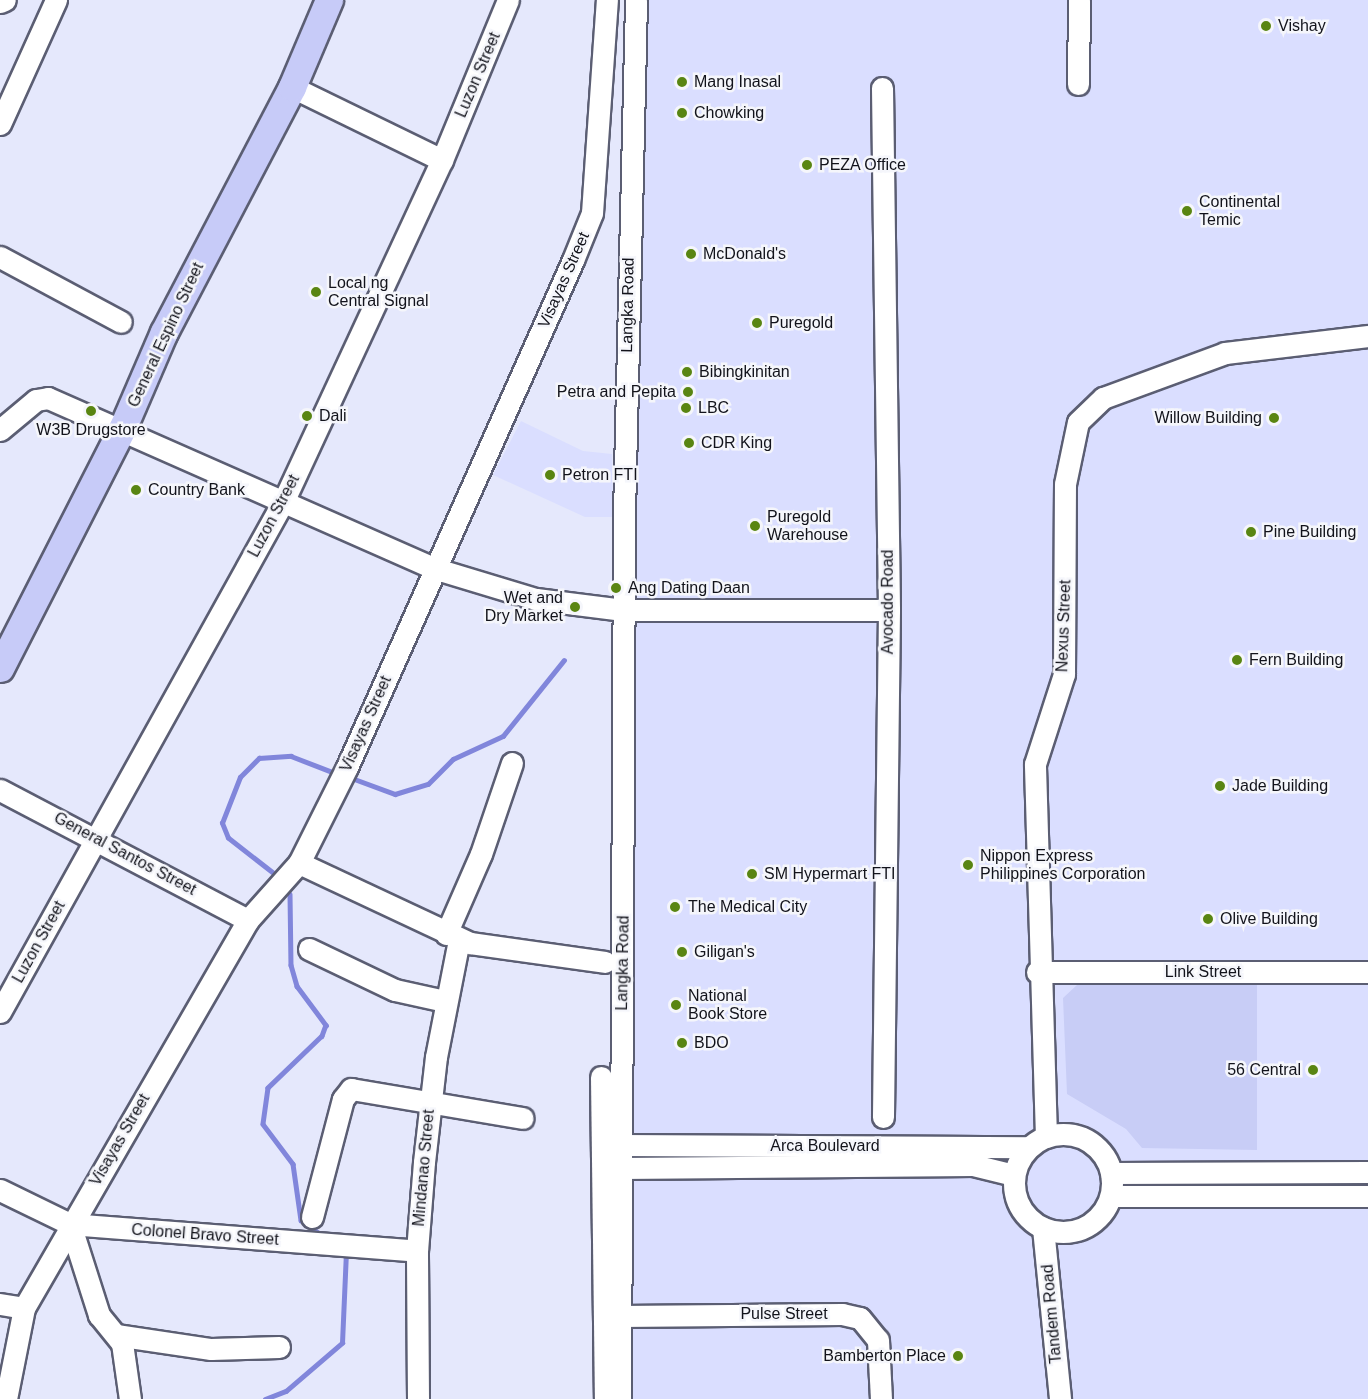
<!DOCTYPE html>
<style>
body{margin:0}
#map{position:relative;width:1368px;height:1399px;overflow:hidden;background:#e5e8fc;font-family:Arial,sans-serif}
div>[style]{position:absolute}
.built>*{inset:0;background:#dadeff;transform-origin:0 0}
.green>*{inset:0;background:#c8cdf6}
.stream>*{height:4.5px;margin:-2.25px;padding:0 2.25px;transform-origin:2.25px;border-radius:2.25px;background:#8186db}
.roads{filter:drop-shadow(2px 0 #5b5e73) drop-shadow(-2px 0 #5b5e73) drop-shadow(0 2px #5b5e73) drop-shadow(0 -2px #5b5e73)}
.minor>*{height:21px;margin:-10.5px;padding:0 10.5px;transform-origin:10.5px;border-radius:10.5px;background:#fff}
.minor>.ring{margin:-10.5px;padding:0;box-sizing:content-box;background:none;border:21px solid #fff;border-radius:50%}
.major>*{height:27px;margin:-13.5px;padding:0 13.5px;transform-origin:13.5px;border-radius:13.5px;background:#c7cbf8}
.dots>*{width:16px;height:16px;translate:-50% -50%;box-sizing:border-box;border:3px solid #f5f6fb;border-radius:50%}
span{translate:-50% -50%;white-space:nowrap;text-align:center;line-height:1.15;-webkit-text-stroke:5px #f5f6fb;paint-order:stroke}
.poi-label{font-size:16px;color:#12131b}
.left{translate:0 -50%;text-align:left}
.right{translate:-100% -50%;text-align:right}
.street-label{font-size:16px;color:#12131b}
</style>
<div id="map">
<div class="built">
<div style="left:628px;top:0;width:740px;height:1399px"></div>
<div style="clip-path:polygon(521px 421px,583px 451px,612px 454px,613px 517px,585px 517px,493px 475px)"></div>
</div>
<div class="green">
<div style="clip-path:polygon(1077px 985px,1257px 985px,1257px 1150px,1142px 1148px,1126px 1129px,1067px 1094px,1063px 998px)"></div>
</div>
<div class="stream">
<div style="left:349px;top:777px;width:49px;rotate:20.3deg"></div>
<div style="left:395px;top:794px;width:34px;rotate:-17deg"></div>
<div style="left:428px;top:784px;width:35px;rotate:-45deg"></div>
<div style="left:453px;top:759px;width:55px;rotate:-24.7deg"></div>
<div style="left:503px;top:736px;width:97px;rotate:-51.2deg"></div>
<div style="left:278px;top:877px;width:63px;rotate:-142deg"></div>
<div style="left:228px;top:838px;width:16px;rotate:-112deg"></div>
<div style="left:222px;top:823px;width:49px;rotate:-68.6deg"></div>
<div style="left:240px;top:777px;width:27px;rotate:-45deg"></div>
<div style="left:259px;top:758px;width:32px;rotate:-4deg"></div>
<div style="left:291px;top:756px;width:47px;rotate:21.1deg"></div>
<div style="left:290px;top:894px;width:71px;rotate:89.2deg"></div>
<div style="left:291px;top:965px;width:22px;rotate:74deg"></div>
<div style="left:297px;top:986px;width:49px;rotate:53.4deg"></div>
<div style="left:326px;top:1025px;width:12px;rotate:110deg"></div>
<div style="left:322px;top:1036px;width:75px;rotate:136.1deg"></div>
<div style="left:268px;top:1088px;width:36px;rotate:98deg"></div>
<div style="left:263px;top:1124px;width:50px;rotate:53.1deg"></div>
<div style="left:293px;top:1164px;width:57px;rotate:81.9deg"></div>
<div style="left:301px;top:1220px;width:26px;rotate:36deg"></div>
<div style="left:265px;top:1399px;width:22px;rotate:-21deg"></div>
<div style="left:286px;top:1391px;width:74px;rotate:-40.6deg"></div>
<div style="left:342px;top:1343px;width:91px;rotate:-87.5deg"></div>
</div>
<div class="roads">
<div class="minor">
<div style="left:0;top:2px;width:5px;rotate:-22deg"></div>
<div style="left:1078px;top:84px;width:84px;rotate:-89.3deg"></div>
<div style="left:292px;top:87px;width:167px;rotate:26deg"></div>
<div style="left:882px;top:88px;width:522px;rotate:89.23deg"></div>
<div style="left:889px;top:610px;width:507px;rotate:90.68deg"></div>
<div style="left:0;top:124px;width:136px;rotate:-65.7deg"></div>
<div style="left:0;top:257px;width:137px;rotate:28.2deg"></div>
<div style="left:0;top:430px;width:47px;rotate:-39.8deg"></div>
<div style="left:36px;top:400px;width:12px;rotate:-9deg"></div>
<div style="left:48px;top:398px;width:421px;rotate:23.8deg"></div>
<div style="left:433px;top:568px;width:108px;rotate:16.8deg"></div>
<div style="left:536px;top:599px;width:88px;rotate:7.2deg"></div>
<div style="left:623px;top:610px;width:266px"></div>
<div style="left:0;top:790px;width:280px;rotate:27.7deg"></div>
<div style="left:299px;top:863px;width:189px;rotate:25.1deg"></div>
<div style="left:470px;top:943px;width:136px;rotate:8deg"></div>
<div style="left:446px;top:934px;width:87px;rotate:-66.4deg"></div>
<div style="left:481px;top:854px;width:96px;rotate:-71.2deg"></div>
<div style="left:309px;top:949px;width:95px;rotate:25.5deg"></div>
<div style="left:395px;top:990px;width:51px;rotate:12.4deg"></div>
<div style="left:1037px;top:972px;width:331px"></div>
<div style="left:0;top:1012px;width:585px;rotate:-60.98deg"></div>
<div style="left:284px;top:500px;width:375px;rotate:-65.1deg"></div>
<div style="left:442px;top:160px;width:173px;rotate:-67.6deg"></div>
<div style="left:601px;top:1077px;width:322px;rotate:89.3deg"></div>
<div class="ring" style="left:1014px;top:1134px;width:77px;height:77px"></div>
<div style="left:1046px;top:1137px;width:373px;rotate:-91.7deg"></div>
<div style="left:1035px;top:764px;width:95px;rotate:-72.1deg"></div>
<div style="left:1064px;top:674px;width:190px;rotate:-89.7deg"></div>
<div style="left:1065px;top:484px;width:63px;rotate:-78.2deg"></div>
<div style="left:1078px;top:422px;width:35px;rotate:-44deg"></div>
<div style="left:1103px;top:398px;width:130px;rotate:-20.2deg"></div>
<div style="left:1225px;top:353px;width:144px;rotate:-6.8deg"></div>
<div style="left:621px;top:1145px;width:408px;rotate:0.3deg"></div>
<div style="left:621px;top:1168px;width:352px;rotate:-0.5deg"></div>
<div style="left:973px;top:1165px;width:42px;rotate:13.7deg"></div>
<div style="left:1111px;top:1173px;width:257px;rotate:-0.2deg"></div>
<div style="left:0;top:1190px;width:78px;rotate:25.9deg"></div>
<div style="left:70px;top:1224px;width:348px;rotate:4.4deg"></div>
<div style="left:1111px;top:1196px;width:257px"></div>
<div style="left:312px;top:1217px;width:122px;rotate:-75.3deg"></div>
<div style="left:343px;top:1099px;width:13px;rotate:-51deg"></div>
<div style="left:351px;top:1089px;width:174px;rotate:9.6deg"></div>
<div style="left:70px;top:1224px;width:96px;rotate:72.3deg"></div>
<div style="left:99px;top:1315px;width:36px;rotate:51deg"></div>
<div style="left:122px;top:1343px;width:57px;rotate:81.9deg"></div>
<div style="left:1043px;top:1228px;width:172px;rotate:84.3deg"></div>
<div style="left:0;top:1304px;width:24px;rotate:9deg"></div>
<div style="left:620px;top:1316px;width:222px;rotate:-0.5deg"></div>
<div style="left:842px;top:1314px;width:18px;rotate:13deg"></div>
<div style="left:860px;top:1318px;width:28px;rotate:51deg"></div>
<div style="left:878px;top:1340px;width:59px;rotate:87.1deg"></div>
<div style="left:116px;top:1335px;width:96px;rotate:8.4deg"></div>
<div style="left:211px;top:1349px;width:68px;rotate:-1.7deg"></div>
<div style="left:6px;top:1399px;width:93px;rotate:-78.8deg"></div>
<div style="left:24px;top:1308px;width:448px;rotate:-60deg"></div>
<div style="left:248px;top:920px;width:76px;rotate:-48.2deg"></div>
<div style="left:299px;top:863px;width:107px;rotate:-63.4deg"></div>
<div style="left:347px;top:767px;width:555px;rotate:-65.97deg"></div>
<div style="left:573px;top:260px;width:51px;rotate:-68deg"></div>
<div style="left:592px;top:213px;width:214px;rotate:-86deg"></div>
<div style="left:418px;top:1399px;width:148px;rotate:-90.4deg"></div>
<div style="left:417px;top:1251px;width:89px;rotate:-85.5deg"></div>
<div style="left:424px;top:1162px;width:106px;rotate:-83.5deg"></div>
<div style="left:436px;top:1057px;width:119px;rotate:-78.9deg"></div>
<div style="left:620px;top:1399px;width:885px;rotate:-89.74deg"></div>
<div style="left:624px;top:514px;width:514px;rotate:-88.66deg"></div>
</div>
<div class="major">
<div style="left:0;top:668px;width:271px;rotate:-63deg"></div>
<div style="left:123px;top:427px;width:103px;rotate:-66.7deg"></div>
<div style="left:164px;top:332px;width:276px;rotate:-62.4deg"></div>
<div style="left:292px;top:87px;width:95px;rotate:-67deg"></div>
</div>
</div>
<div class="dots">
<div style="left:1266px;top:26px;background:#598512"></div>
<div style="left:682px;top:82px;background:#598512"></div>
<div style="left:682px;top:113px;background:#598512"></div>
<div style="left:807px;top:165px;background:#598512"></div>
<div style="left:1187px;top:211px;background:#598512"></div>
<div style="left:691px;top:254px;background:#598512"></div>
<div style="left:316px;top:292px;background:#598512"></div>
<div style="left:757px;top:323px;background:#598512"></div>
<div style="left:687px;top:372px;background:#598512"></div>
<div style="left:688px;top:392px;background:#598512"></div>
<div style="left:686px;top:408px;background:#598512"></div>
<div style="left:91px;top:411px;background:#598512"></div>
<div style="left:307px;top:416px;background:#598512"></div>
<div style="left:1274px;top:418px;background:#598512"></div>
<div style="left:689px;top:443px;background:#598512"></div>
<div style="left:550px;top:475px;background:#598512"></div>
<div style="left:136px;top:490px;background:#598512"></div>
<div style="left:755px;top:526px;background:#598512"></div>
<div style="left:1251px;top:532px;background:#598512"></div>
<div style="left:616px;top:588px;background:#598512"></div>
<div style="left:575px;top:607px;background:#598512"></div>
<div style="left:1237px;top:660px;background:#598512"></div>
<div style="left:1220px;top:786px;background:#598512"></div>
<div style="left:968px;top:865px;background:#598512"></div>
<div style="left:752px;top:874px;background:#598512"></div>
<div style="left:675px;top:907px;background:#598512"></div>
<div style="left:1208px;top:919px;background:#598512"></div>
<div style="left:682px;top:952px;background:#598512"></div>
<div style="left:676px;top:1005px;background:#598512"></div>
<div style="left:682px;top:1043px;background:#598512"></div>
<div style="left:1313px;top:1070px;background:#598512"></div>
<div style="left:958px;top:1356px;background:#598512"></div>
</div>
<div class="poi-label">
<span class="left" style="left:1278px;top:26px">Vishay</span>
<span class="left" style="left:694px;top:82px">Mang Inasal</span>
<span class="left" style="left:694px;top:113px">Chowking</span>
<span class="left" style="left:819px;top:165px">PEZA Office</span>
<span class="left" style="left:1199px;top:211px">Continental<br>Temic</span>
<span class="left" style="left:703px;top:254px">McDonald's</span>
<span class="left" style="left:328px;top:292px">Local ng<br>Central Signal</span>
<span class="left" style="left:769px;top:323px">Puregold</span>
<span class="left" style="left:699px;top:372px">Bibingkinitan</span>
<span class="right" style="left:676px;top:392px">Petra and Pepita</span>
<span class="left" style="left:698px;top:408px">LBC</span>
<span class="left" style="left:319px;top:416px">Dali</span>
<span class="right" style="left:1262px;top:418px">Willow Building</span>
<span style="left:91px;top:430px">W3B Drugstore</span>
<span class="left" style="left:701px;top:443px">CDR King</span>
<span class="left" style="left:562px;top:475px">Petron FTI</span>
<span class="left" style="left:148px;top:490px">Country Bank</span>
<span class="left" style="left:767px;top:526px">Puregold<br>Warehouse</span>
<span class="left" style="left:1263px;top:532px">Pine Building</span>
<span class="left" style="left:628px;top:588px">Ang Dating Daan</span>
<span class="right" style="left:563px;top:607px">Wet and<br>Dry Market</span>
<span class="left" style="left:1249px;top:660px">Fern Building</span>
<span class="left" style="left:1232px;top:786px">Jade Building</span>
<span class="left" style="left:980px;top:865px">Nippon Express<br>Philippines Corporation</span>
<span class="left" style="left:764px;top:874px">SM Hypermart FTI</span>
<span class="left" style="left:688px;top:907px">The Medical City</span>
<span class="left" style="left:1220px;top:919px">Olive Building</span>
<span class="left" style="left:694px;top:952px">Giligan's</span>
<span class="left" style="left:688px;top:1005px">National<br>Book Store</span>
<span class="left" style="left:694px;top:1043px">BDO</span>
<span class="right" style="left:1301px;top:1070px">56 Central</span>
<span class="right" style="left:946px;top:1356px">Bamberton Place</span>
</div>
<div class="street-label">
<span style="left:478px;top:75px;rotate:-67deg">Luzon Street</span>
<span style="left:564px;top:280px;rotate:-66deg">Visayas Street</span>
<span style="left:628px;top:305px;rotate:-89deg">Langka Road</span>
<span style="left:166px;top:335px;rotate:-65deg">General Espino Street</span>
<span style="left:274px;top:516px;rotate:-62deg">Luzon Street</span>
<span style="left:888px;top:602px;rotate:-90deg">Avocado Road</span>
<span style="left:1064px;top:626px;rotate:-88deg">Nexus Street</span>
<span style="left:366px;top:724px;rotate:-66deg">Visayas Street</span>
<span style="left:125px;top:854px;rotate:28deg">General Santos Street</span>
<span style="left:39px;top:942px;rotate:-61deg">Luzon Street</span>
<span style="left:623px;top:963px;rotate:-89deg">Langka Road</span>
<span style="left:1203px;top:972px">Link Street</span>
<span style="left:120px;top:1140px;rotate:-60deg">Visayas Street</span>
<span style="left:825px;top:1146px">Arca Boulevard</span>
<span style="left:424px;top:1168px;rotate:-85deg">Mindanao Street</span>
<span style="left:205px;top:1235px;rotate:4deg">Colonel Bravo Street</span>
<span style="left:784px;top:1314px">Pulse Street</span>
<span style="left:1052px;top:1314px;rotate:-95deg">Tandem Road</span>
</div>
</div>
